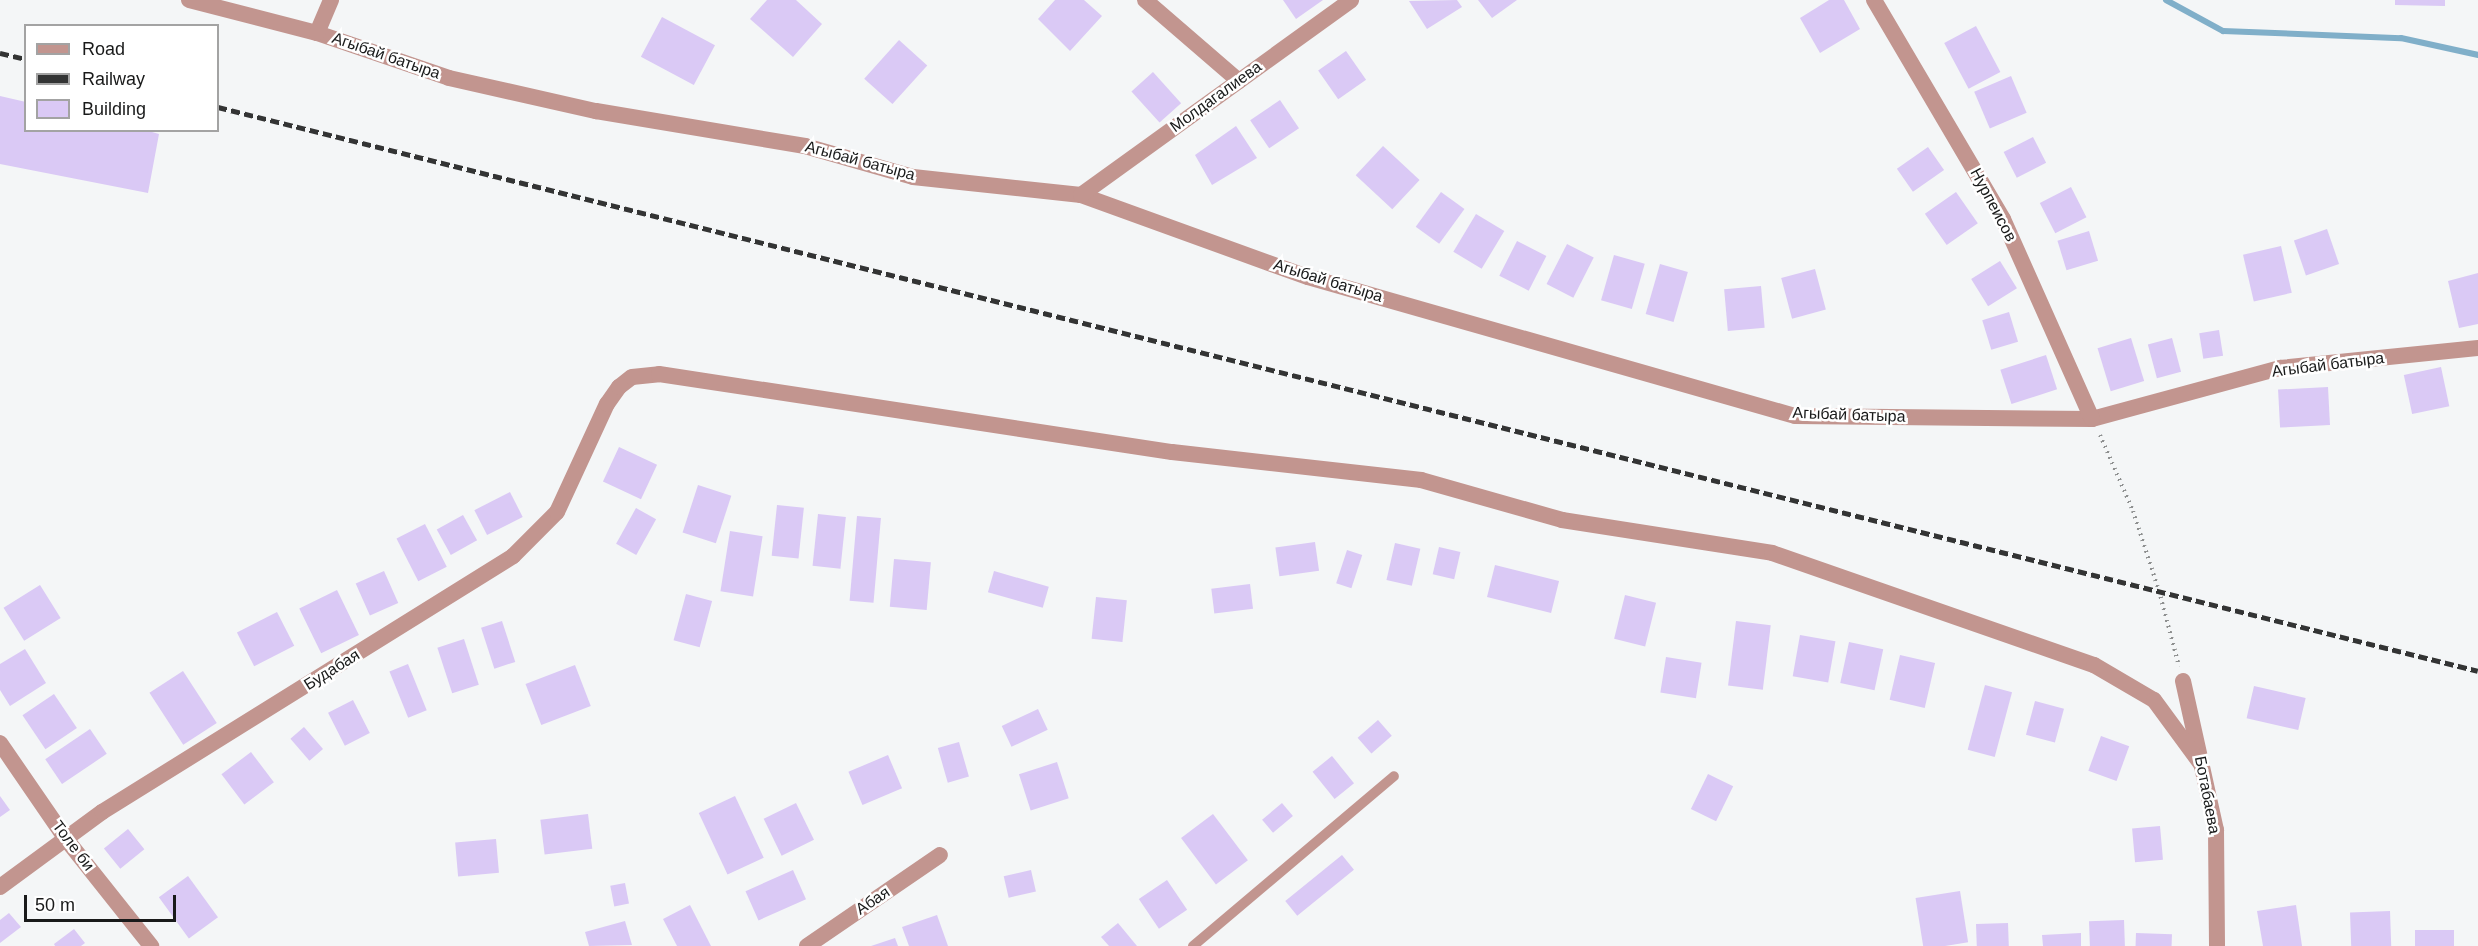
<!DOCTYPE html>
<meta charset="utf-8">
<style>
body{margin:0}
#map{position:relative;width:2478px;height:946px;overflow:hidden;background:#f4f6f7;font-family:Arial,sans-serif}
div>[style]{position:absolute}
.stream>*{height:6px;margin:-3px;padding:0 3px;transform-origin:3px;border-radius:3px;background:#80afc9}
.building>*{inset:0;background:#dac9f5;transform-origin:0 0}
.path>*{height:4px;margin-top:-2px;transform-origin:0;background:repeating-linear-gradient(90deg,#8e9090 0 1.5px,transparent 0 6px)}
.service>*{height:10px;margin:-5px;padding:0 5px;transform-origin:5px;border-radius:5px;background:#c2958f}
.minor>*{height:16px;margin:-8px;padding:0 8px;transform-origin:8px;border-radius:8px;background:#c2958f}
.rail>*{height:4.5px;margin-top:-2.25px;transform-origin:0;background:repeating-linear-gradient(90deg,#333434 0 9px,transparent 0 13.5px)}
span{translate:-50% -50%;white-space:nowrap;text-align:center;line-height:1.15;-webkit-text-stroke:5px #fff;paint-order:stroke}
.street-label{font-size:16px;color:#191a1a}
.legend{position:absolute;left:24px;top:24px;width:195px;height:108px;box-sizing:border-box;background:#fff;border:2px solid #a3a3a3;margin:0;padding:8px 10px;list-style:none;font-size:18px;color:#191a1a}
.legend li{display:flex;align-items:center;gap:12px;height:30px}
.legend b{width:30px;border:2px solid #a3a3a3}
.scale{position:absolute;left:24px;top:895px;width:152px;height:27px;box-sizing:border-box;border:3px solid #191a1a;border-top:0;padding-left:8px;font-size:18px;line-height:21px;white-space:nowrap;color:#191a1a;-webkit-text-stroke:4px #fff;paint-order:stroke}
</style>
<div id="map">
<div class="stream">
<div style="left:2166px;top:0;width:65px;rotate:28.5deg"></div>
<div style="left:2223px;top:31px;width:178px;rotate:2.3deg"></div>
<div style="left:2401px;top:38px;width:79px;rotate:12.4deg"></div>
</div>
<div class="building">
<div style="clip-path:polygon(767px 0,796px 0,822px 24px,793px 57px,750px 19px)"></div>
<div style="clip-path:polygon(1055px 0,1084px 0,1102px 16px,1070px 51px,1038px 19px)"></div>
<div style="clip-path:polygon(1283px 0,1323px 0,1296px 19px)"></div>
<div style="clip-path:polygon(1457px 0,1462px 7px,1427px 29px,1409px 1px)"></div>
<div style="clip-path:polygon(1478px 0,1517px 0,1492px 18px)"></div>
<div style="clip-path:polygon(1829px 0,1844px 0,1860px 29px,1820px 53px,1800px 18px)"></div>
<div style="clip-path:polygon(2395px 0,2445px 0,2445px 6px,2395px 5px)"></div>
<div style="left:662px;top:17px;width:60px;height:45px;rotate:28deg"></div>
<div style="left:1976px;top:26px;width:52px;height:36px;rotate:62deg"></div>
<div style="left:899px;top:40px;width:38px;height:52px;rotate:42deg"></div>
<div style="left:1346px;top:51px;width:35px;height:34px;rotate:55deg"></div>
<div style="left:1153px;top:72px;width:42px;height:29px;rotate:48deg"></div>
<div style="left:2011px;top:76px;width:40px;height:40px;rotate:67deg"></div>
<div style="clip-path:polygon(0 96px,26px 102px,26px 130px,145px 130px,159px 134px,148px 193px,0 164px)"></div>
<div style="left:1280px;top:100px;width:34px;height:36px;rotate:56deg"></div>
<div style="clip-path:polygon(1236px 126px,1257px 158px,1212px 185px,1195px 155px)"></div>
<div style="left:2033px;top:137px;width:29px;height:33px;rotate:63deg"></div>
<div style="left:1383px;top:146px;width:50px;height:40px;rotate:43deg"></div>
<div style="left:1928px;top:147px;width:28px;height:38px;rotate:55deg"></div>
<div style="left:2071px;top:187px;width:34px;height:35px;rotate:63deg"></div>
<div style="left:1441px;top:192px;width:29px;height:43px;rotate:36deg"></div>
<div style="left:1956px;top:192px;width:38px;height:38px;rotate:55deg"></div>
<div style="left:1476px;top:214px;width:33px;height:44px;rotate:31deg"></div>
<div style="left:2327px;top:229px;width:37px;height:35px;rotate:71deg"></div>
<div style="left:2089px;top:231px;width:31px;height:33px;rotate:73deg"></div>
<div style="left:1517px;top:241px;width:33px;height:39px;rotate:27deg"></div>
<div style="left:1567px;top:244px;width:30px;height:45px;rotate:27deg"></div>
<div style="left:2281px;top:246px;width:48px;height:39px;rotate:77deg"></div>
<div style="left:1614px;top:255px;width:32px;height:47px;rotate:16deg"></div>
<div style="left:2000px;top:261px;width:32px;height:34px;rotate:58deg"></div>
<div style="left:1660px;top:264px;width:29px;height:52px;rotate:16deg"></div>
<div style="left:1815px;top:269px;width:42px;height:35px;rotate:75deg"></div>
<div style="clip-path:polygon(2478px 273px,2478px 324px,2459px 328px,2448px 281px)"></div>
<div style="left:1761px;top:286px;width:42px;height:37px;rotate:85deg"></div>
<div style="left:2009px;top:312px;width:31px;height:28px;rotate:73deg"></div>
<div style="left:2219px;top:330px;width:26px;height:20px;rotate:81deg"></div>
<div style="left:2131px;top:338px;width:45px;height:35px;rotate:73deg"></div>
<div style="left:2172px;top:338px;width:35px;height:25px;rotate:75deg"></div>
<div style="left:2046px;top:355px;width:36px;height:48px;rotate:72deg"></div>
<div style="left:2441px;top:367px;width:40px;height:38px;rotate:78deg"></div>
<div style="left:2328px;top:387px;width:38px;height:50px;rotate:87deg"></div>
<div style="left:619px;top:447px;width:42px;height:38px;rotate:25deg"></div>
<div style="left:698px;top:485px;width:35px;height:50px;rotate:18deg"></div>
<div style="left:510px;top:492px;width:28px;height:40px;rotate:63deg"></div>
<div style="left:777px;top:505px;width:27px;height:51px;rotate:6deg"></div>
<div style="left:636px;top:508px;width:23px;height:41px;rotate:29deg"></div>
<div style="left:818px;top:514px;width:28px;height:52px;rotate:6deg"></div>
<div style="left:463px;top:515px;width:29px;height:30px;rotate:61deg"></div>
<div style="left:857px;top:516px;width:24px;height:85px;rotate:5deg"></div>
<div style="left:425px;top:524px;width:48px;height:32px;rotate:63deg"></div>
<div style="left:730px;top:531px;width:33px;height:61px;rotate:9deg"></div>
<div style="left:1315px;top:542px;width:29px;height:40px;rotate:82deg"></div>
<div style="left:1395px;top:543px;width:26px;height:38px;rotate:13deg"></div>
<div style="left:1439px;top:547px;width:22px;height:28px;rotate:13deg"></div>
<div style="left:1347px;top:550px;width:16px;height:35px;rotate:18deg"></div>
<div style="left:894px;top:559px;width:37px;height:48px;rotate:5deg"></div>
<div style="left:1495px;top:565px;width:66px;height:33px;rotate:14deg"></div>
<div style="left:384px;top:571px;width:35px;height:31px;rotate:66deg"></div>
<div style="left:994px;top:571px;width:57px;height:22px;rotate:16deg"></div>
<div style="left:1250px;top:584px;width:25px;height:39px;rotate:83deg"></div>
<div style="left:40px;top:585px;width:39px;height:43px;rotate:58deg"></div>
<div style="left:337px;top:590px;width:50px;height:42px;rotate:64deg"></div>
<div style="left:686px;top:594px;width:27px;height:48px;rotate:15deg"></div>
<div style="left:1625px;top:595px;width:32px;height:45px;rotate:14deg"></div>
<div style="left:1096px;top:597px;width:31px;height:42px;rotate:6deg"></div>
<div style="left:277px;top:612px;width:38px;height:45px;rotate:63deg"></div>
<div style="left:502px;top:621px;width:43px;height:22px;rotate:72deg"></div>
<div style="left:1736px;top:621px;width:35px;height:65px;rotate:7deg"></div>
<div style="left:1800px;top:635px;width:36px;height:42px;rotate:10deg"></div>
<div style="left:464px;top:639px;width:48px;height:28px;rotate:72deg"></div>
<div style="left:1849px;top:642px;width:35px;height:42px;rotate:12deg"></div>
<div style="clip-path:polygon(25px 649px,46px 683px,10px 706px,0 690px,0 664px)"></div>
<div style="left:1900px;top:655px;width:36px;height:46px;rotate:13deg"></div>
<div style="left:1666px;top:657px;width:36px;height:36px;rotate:9deg"></div>
<div style="left:408px;top:664px;width:50px;height:20px;rotate:68deg"></div>
<div style="left:575px;top:665px;width:44px;height:53px;rotate:69deg"></div>
<div style="left:183px;top:671px;width:62px;height:40px;rotate:57deg"></div>
<div style="left:1985px;top:685px;width:28px;height:67px;rotate:15deg"></div>
<div style="left:2254px;top:686px;width:53px;height:33px;rotate:13deg"></div>
<div style="left:54px;top:694px;width:41px;height:38px;rotate:56deg"></div>
<div style="left:353px;top:700px;width:37px;height:28px;rotate:63deg"></div>
<div style="left:2035px;top:701px;width:30px;height:35px;rotate:15deg"></div>
<div style="left:1038px;top:709px;width:23px;height:40px;rotate:65deg"></div>
<div style="left:1378px;top:720px;width:21px;height:27px;rotate:49deg"></div>
<div style="left:304px;top:727px;width:29px;height:18px;rotate:49deg"></div>
<div style="left:90px;top:729px;width:30px;height:54px;rotate:56deg"></div>
<div style="left:2101px;top:736px;width:30px;height:37px;rotate:20deg"></div>
<div style="left:959px;top:742px;width:36px;height:22px;rotate:74deg"></div>
<div style="left:251px;top:752px;width:38px;height:37px;rotate:53deg"></div>
<div style="left:888px;top:755px;width:36px;height:43px;rotate:67deg"></div>
<div style="left:1332px;top:756px;width:35px;height:25px;rotate:51deg"></div>
<div style="left:1057px;top:762px;width:38px;height:40px;rotate:72deg"></div>
<div style="left:1708px;top:774px;width:28px;height:39px;rotate:26deg"></div>
<div style="clip-path:polygon(0 796px,10px 810px,0 817px)"></div>
<div style="left:735px;top:796px;width:68px;height:40px;rotate:65deg"></div>
<div style="left:796px;top:803px;width:41px;height:36px;rotate:64deg"></div>
<div style="left:1282px;top:803px;width:17px;height:26px;rotate:50deg"></div>
<div style="left:588px;top:814px;width:35px;height:48px;rotate:83deg"></div>
<div style="left:1213px;top:814px;width:58px;height:40px;rotate:53deg"></div>
<div style="left:2160px;top:826px;width:34px;height:28px;rotate:85deg"></div>
<div style="left:128px;top:829px;width:26px;height:31px;rotate:51deg"></div>
<div style="left:496px;top:839px;width:34px;height:41px;rotate:85deg"></div>
<div style="left:1342px;top:855px;width:19px;height:73px;rotate:51deg"></div>
<div style="left:793px;top:870px;width:32px;height:52px;rotate:66deg"></div>
<div style="left:1031px;top:870px;width:22px;height:28px;rotate:77deg"></div>
<div style="left:188px;top:876px;width:51px;height:36px;rotate:54deg"></div>
<div style="left:1167px;top:880px;width:36px;height:34px;rotate:56deg"></div>
<div style="left:625px;top:883px;width:21px;height:15px;rotate:79deg"></div>
<div style="left:1960px;top:891px;width:52px;height:45px;rotate:81deg"></div>
<div style="clip-path:polygon(690px 905px,711px 946px,677px 946px,663px 919px)"></div>
<div style="clip-path:polygon(2296px 905px,2302px 946px,2263px 946px,2257px 911px)"></div>
<div style="left:2390px;top:911px;width:35px;height:40px;rotate:88deg"></div>
<div style="clip-path:polygon(9px 913px,21px 927px,0 943px,0 920px)"></div>
<div style="clip-path:polygon(937px 915px,948px 946px,909px 946px,902px 927px)"></div>
<div style="left:2124px;top:920px;width:26px;height:35px;rotate:88deg"></div>
<div style="clip-path:polygon(625px 921px,632px 945px,589px 946px,585px 932px)"></div>
<div style="clip-path:polygon(1118px 923px,1137px 946px,1109px 946px,1101px 937px)"></div>
<div style="left:2008px;top:923px;width:23px;height:32px;rotate:88deg"></div>
<div style="clip-path:polygon(74px 929px,85px 943px,81px 946px,55px 946px,54px 944px)"></div>
<div style="left:2415px;top:930px;width:39px;height:16px"></div>
<div style="clip-path:polygon(2081px 933px,2081px 946px,2043px 946px,2042px 935px)"></div>
<div style="left:2136px;top:933px;width:36px;height:13px;rotate:2deg"></div>
<div style="clip-path:polygon(895px 938px,898px 946px,871px 946px)"></div>
</div>
<div class="path">
<div style="left:2100px;top:435px;width:83px;rotate:66.5deg"></div>
<div style="left:2133px;top:511px;width:84px;rotate:72deg"></div>
<div style="left:2159px;top:591px;width:78px;rotate:75.1deg"></div>
</div>
<div class="service">
<div style="left:1193px;top:946px;width:263px;rotate:-40.2deg"></div>
</div>
<div class="minor">
<div style="left:189px;top:0;width:132px;rotate:14.5deg"></div>
<div style="left:317px;top:33px;width:139px;rotate:18.8deg"></div>
<div style="left:449px;top:78px;width:151px;rotate:12.7deg"></div>
<div style="left:596px;top:111px;width:212px;rotate:9.5deg"></div>
<div style="left:805px;top:146px;width:112px;rotate:16deg"></div>
<div style="left:913px;top:177px;width:169px;rotate:6.1deg"></div>
<div style="left:1081px;top:195px;width:241px;rotate:19.9deg"></div>
<div style="left:1308px;top:277px;width:506px;rotate:15.93deg"></div>
<div style="left:1795px;top:416px;width:297px;rotate:0.6deg"></div>
<div style="left:2092px;top:419px;width:195px;rotate:-15.2deg"></div>
<div style="left:2280px;top:368px;width:199px;rotate:-5.8deg"></div>
<div style="left:1145px;top:0;width:124px;rotate:40.8deg"></div>
<div style="left:1874px;top:0;width:254px;rotate:59.5deg"></div>
<div style="left:2003px;top:219px;width:219px;rotate:66deg"></div>
<div style="left:317px;top:33px;width:36px;rotate:-67deg"></div>
<div style="left:1081px;top:195px;width:333px;rotate:-35.8deg"></div>
<div style="left:2183px;top:681px;width:153px;rotate:77.5deg"></div>
<div style="left:2216px;top:830px;width:116px;rotate:89.5deg"></div>
<div style="left:0;top:743px;width:116px;rotate:55.5deg"></div>
<div style="left:66px;top:839px;width:137px;rotate:51.5deg"></div>
<div style="left:0;top:887px;width:127px;rotate:-36.3deg"></div>
<div style="left:102px;top:812px;width:484px;rotate:-31.9deg"></div>
<div style="left:513px;top:556px;width:62px;rotate:-45deg"></div>
<div style="left:557px;top:512px;width:119px;rotate:-65.2deg"></div>
<div style="left:607px;top:404px;width:21px;rotate:-55deg"></div>
<div style="left:619px;top:387px;width:16px;rotate:-38deg"></div>
<div style="left:632px;top:377px;width:27px;rotate:-6deg"></div>
<div style="left:659px;top:374px;width:519px;rotate:8.65deg"></div>
<div style="left:1172px;top:452px;width:251px;rotate:6.4deg"></div>
<div style="left:1421px;top:480px;width:147px;rotate:15.8deg"></div>
<div style="left:1562px;top:520px;width:213px;rotate:8.9deg"></div>
<div style="left:1772px;top:553px;width:341px;rotate:19.2deg"></div>
<div style="left:2094px;top:665px;width:69px;rotate:30.3deg"></div>
<div style="left:2154px;top:700px;width:79px;rotate:53.7deg"></div>
<div style="left:807px;top:946px;width:161px;rotate:-34.4deg"></div>
</div>
<div class="rail">
<div style="left:0;top:53px;width:27px;rotate:13deg"></div>
<div style="left:218px;top:107px;width:2329px;rotate:14.01deg"></div>
</div>
<div class="street-label">
<span style="left:386px;top:56px;rotate:19deg">Агыбай батыра</span>
<span style="left:1216px;top:97px;rotate:-36deg">Молдагалиева</span>
<span style="left:860px;top:161px;rotate:15deg">Агыбай батыра</span>
<span style="left:1993px;top:205px;rotate:62deg">Нурпеисов</span>
<span style="left:1328px;top:281px;rotate:17deg">Агыбай батыра</span>
<span style="left:2328px;top:365px;rotate:-7deg">Агыбай батыра</span>
<span style="left:1849px;top:415px;rotate:2deg">Агыбай батыра</span>
<span style="left:332px;top:670px;rotate:-32deg">Будабая</span>
<span style="left:2207px;top:795px;rotate:79deg">Ботабаева</span>
<span style="left:73px;top:846px;rotate:53deg">Толе би</span>
<span style="left:873px;top:901px;rotate:-34deg">Абая</span>
</div>
<ul class="legend">
<li><b style="height:8px;background:#c2958f"></b>Road</li>
<li><b style="height:8px;background:#333434"></b>Railway</li>
<li><b style="height:16px;background:#dac9f5"></b>Building</li>
</ul>
<div class="scale">50 m</div>
</div>
